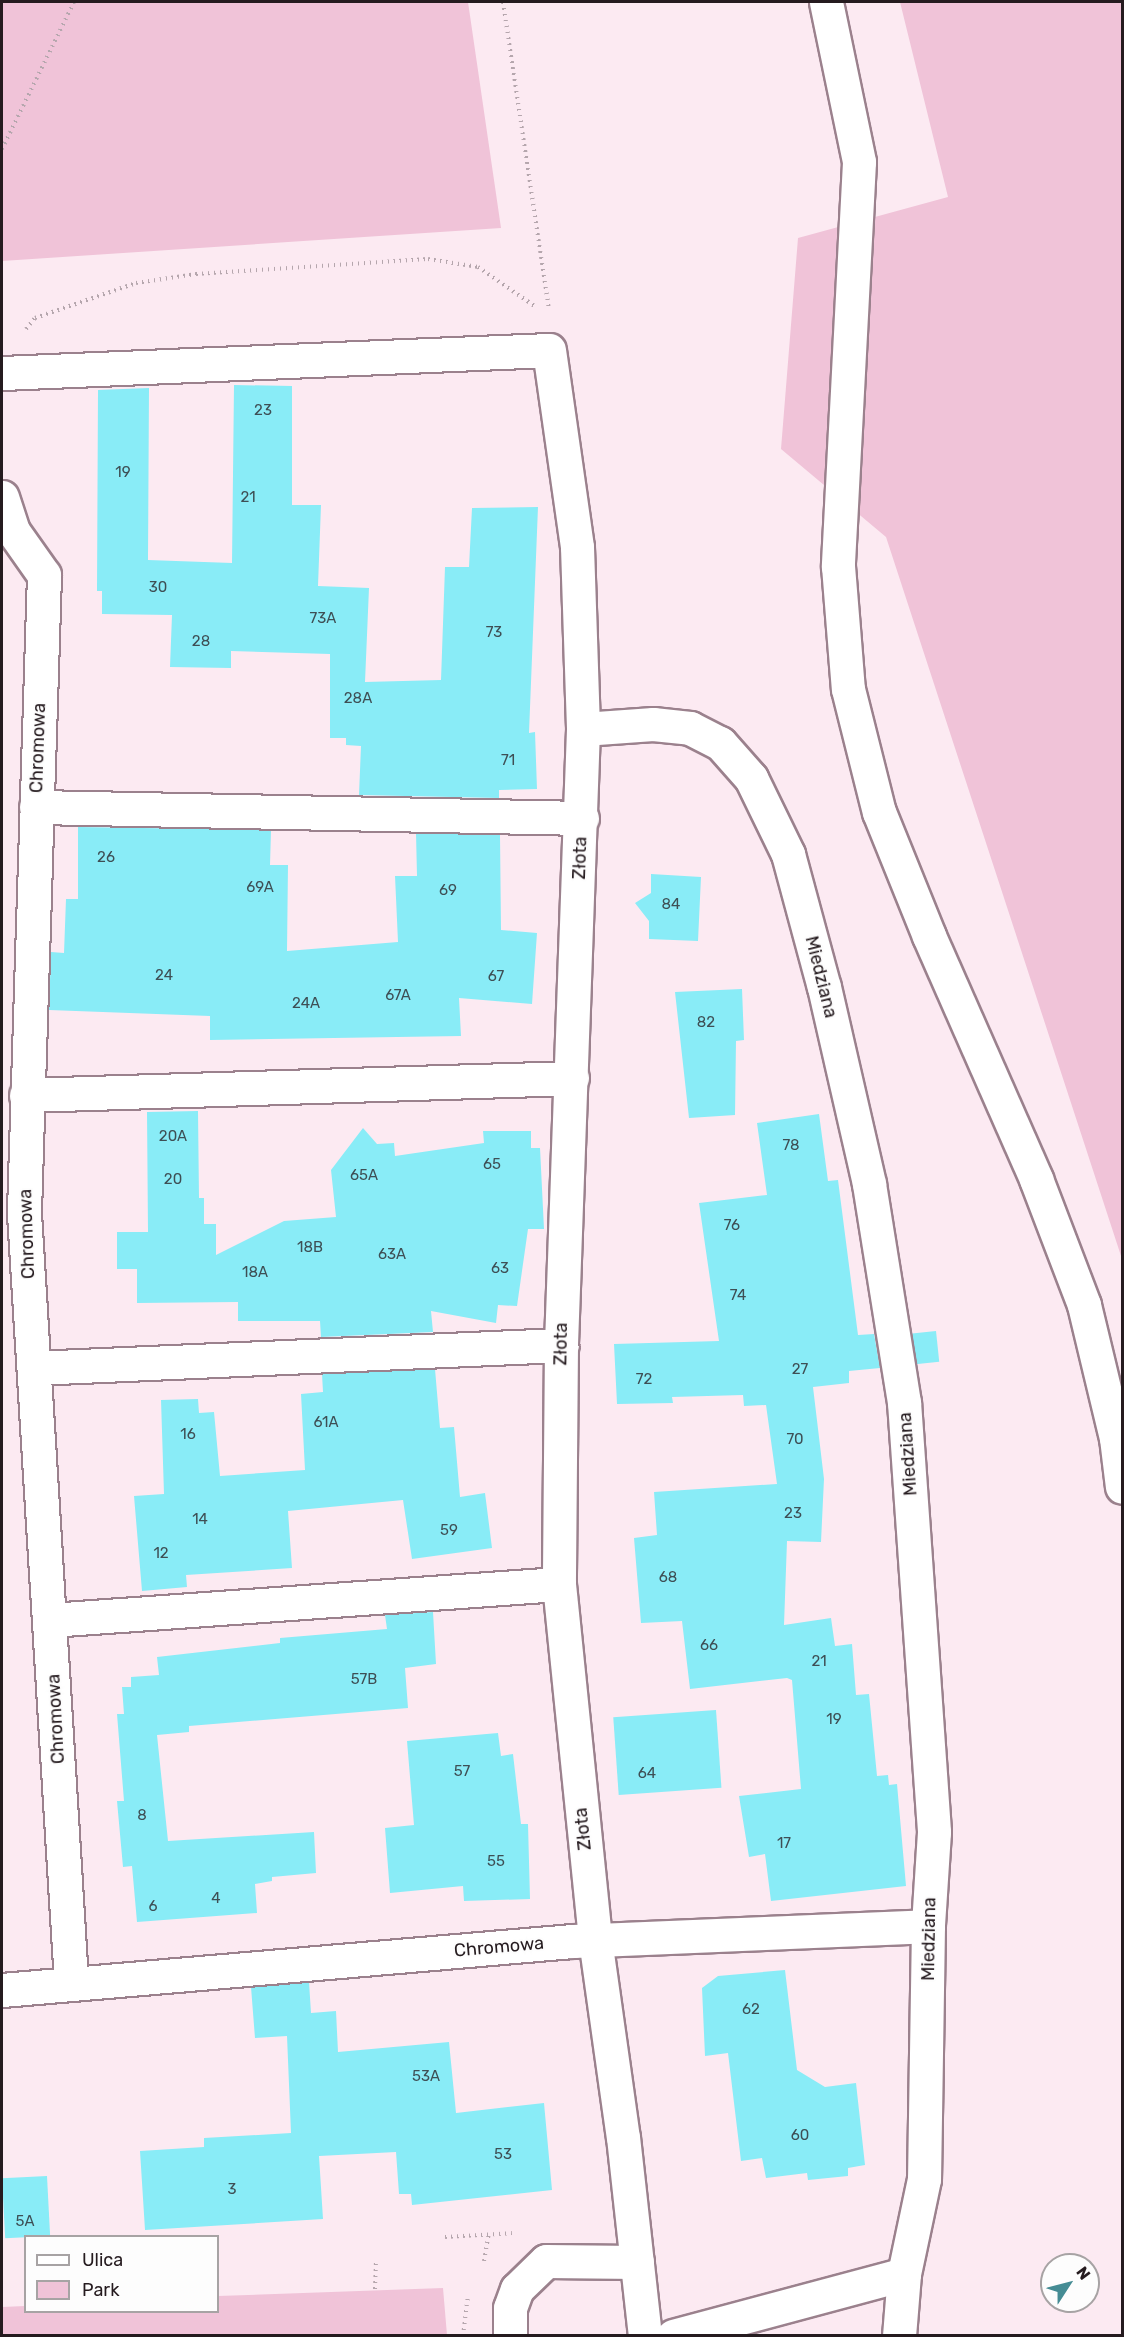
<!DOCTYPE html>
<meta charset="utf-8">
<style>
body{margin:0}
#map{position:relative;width:1124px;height:2337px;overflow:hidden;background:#fceaf2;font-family:Rubik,sans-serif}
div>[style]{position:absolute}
.green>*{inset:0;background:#f0c3d8}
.building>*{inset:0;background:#89ecf7;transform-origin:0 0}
.path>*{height:4px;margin-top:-2px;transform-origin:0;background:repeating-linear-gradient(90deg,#b5a6ad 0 1.5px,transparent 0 6px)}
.roads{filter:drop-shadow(2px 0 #9b818d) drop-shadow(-2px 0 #9b818d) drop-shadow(0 2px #9b818d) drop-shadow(0 -2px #9b818d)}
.minor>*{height:33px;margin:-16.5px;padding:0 16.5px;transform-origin:16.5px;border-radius:16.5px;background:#fff}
span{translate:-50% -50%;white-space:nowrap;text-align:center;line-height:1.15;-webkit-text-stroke:4.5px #fdfdfd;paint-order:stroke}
.number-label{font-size:15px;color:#3e4f55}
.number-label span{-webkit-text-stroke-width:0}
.street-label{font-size:18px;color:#251b1f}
.frame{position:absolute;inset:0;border:3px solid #251b1f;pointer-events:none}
.legend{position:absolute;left:24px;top:2235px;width:195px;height:78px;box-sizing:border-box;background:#fdfdfd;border:2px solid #a7a3a4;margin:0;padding:8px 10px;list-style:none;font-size:18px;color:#251b1f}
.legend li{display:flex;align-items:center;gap:12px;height:30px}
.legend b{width:30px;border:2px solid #a7a3a4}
.north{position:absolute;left:1040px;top:2253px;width:60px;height:60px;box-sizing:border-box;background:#fdfdfd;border:2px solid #a7a3a4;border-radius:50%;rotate:54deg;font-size:16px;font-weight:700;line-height:24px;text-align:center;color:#251b1f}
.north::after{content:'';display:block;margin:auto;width:21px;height:27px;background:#458c94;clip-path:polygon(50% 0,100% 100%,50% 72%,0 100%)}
</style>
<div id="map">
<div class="green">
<div style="clip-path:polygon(2px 2px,468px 2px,501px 228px,2px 261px)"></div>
<div style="clip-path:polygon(900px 2px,1122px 2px,1122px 1259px,886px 537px,781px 449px,798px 238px,948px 197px)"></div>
<div style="clip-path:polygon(443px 2288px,447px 2335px,2px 2335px,2px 2307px,25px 2306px,26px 2312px,218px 2312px,218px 2296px)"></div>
</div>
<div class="building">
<div style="clip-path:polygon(234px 385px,292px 386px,292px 505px,321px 505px,318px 586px,369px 588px,365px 682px,441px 680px,445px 567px,469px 567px,472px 508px,538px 507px,529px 733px,535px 732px,537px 789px,499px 790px,499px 798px,359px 795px,361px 746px,346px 745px,346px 738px,330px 738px,330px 654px,231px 651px,231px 668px,170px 667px,172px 615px,102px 614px,102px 591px,97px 591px,98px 390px,149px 388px,148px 560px,232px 563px)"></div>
<div style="clip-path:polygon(78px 827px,271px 830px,270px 865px,288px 865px,287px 951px,398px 942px,395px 876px,417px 876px,416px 833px,500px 835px,501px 930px,537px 933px,532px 1004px,459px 998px,461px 1036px,210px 1040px,210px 1016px,49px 1010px,51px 952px,64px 953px,66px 899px,78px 899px)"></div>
<div style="clip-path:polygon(651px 874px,701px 877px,698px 941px,649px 939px,649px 921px,635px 903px,651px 893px)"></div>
<div style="clip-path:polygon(742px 989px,744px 1040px,736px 1041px,735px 1115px,689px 1118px,675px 992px)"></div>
<div style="clip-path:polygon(198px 1111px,199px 1198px,204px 1198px,204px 1224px,216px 1224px,216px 1255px,284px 1221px,336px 1217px,331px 1170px,363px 1128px,377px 1144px,394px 1143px,395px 1156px,484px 1143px,483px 1131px,531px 1131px,531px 1148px,540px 1148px,544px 1229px,528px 1229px,517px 1306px,498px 1305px,496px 1323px,431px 1311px,433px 1332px,321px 1337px,320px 1321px,238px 1321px,238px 1302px,137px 1303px,137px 1269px,117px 1269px,117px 1232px,148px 1232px,147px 1112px)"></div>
<div style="clip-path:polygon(819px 1114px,828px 1181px,838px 1180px,858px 1335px,874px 1334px,880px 1368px,849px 1371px,849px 1383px,813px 1387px,824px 1479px,821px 1542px,787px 1541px,784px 1625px,831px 1618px,835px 1646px,852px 1644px,856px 1695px,869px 1694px,877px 1776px,888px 1775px,889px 1785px,897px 1784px,906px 1886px,771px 1901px,765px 1854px,749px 1857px,739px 1796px,801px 1789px,792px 1680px,787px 1678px,690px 1689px,682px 1621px,641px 1623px,634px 1538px,657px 1535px,654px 1492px,777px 1484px,766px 1405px,744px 1406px,743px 1395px,672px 1397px,673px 1403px,617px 1404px,614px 1344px,719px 1341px,699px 1203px,767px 1195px,757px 1123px)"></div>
<div style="left:936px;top:1331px;width:31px;height:24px;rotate:84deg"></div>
<div style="clip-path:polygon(435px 1369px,440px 1428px,454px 1427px,460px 1497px,485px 1493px,492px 1548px,412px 1559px,403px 1500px,288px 1511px,292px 1568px,186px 1575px,187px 1587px,142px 1591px,134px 1496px,164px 1494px,161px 1400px,198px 1399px,199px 1413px,214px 1412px,220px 1476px,305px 1470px,301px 1394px,323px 1392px,322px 1374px)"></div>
<div style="clip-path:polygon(433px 1612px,436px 1664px,405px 1668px,408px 1708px,189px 1726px,189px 1732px,157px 1735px,168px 1841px,314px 1832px,316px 1873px,272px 1877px,272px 1881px,255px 1884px,257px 1913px,137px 1922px,132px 1866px,123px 1867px,117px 1801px,124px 1801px,117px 1714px,124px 1714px,122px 1687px,131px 1687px,131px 1677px,159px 1675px,157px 1657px,280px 1643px,280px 1638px,387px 1629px,385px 1615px)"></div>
<div style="left:716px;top:1710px;width:78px;height:103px;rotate:86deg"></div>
<div style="clip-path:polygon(498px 1733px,501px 1756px,513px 1754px,521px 1824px,528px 1824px,530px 1899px,464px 1901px,463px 1886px,390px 1893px,385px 1828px,414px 1825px,407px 1741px)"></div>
<div style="clip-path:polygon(785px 1970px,797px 2070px,825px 2087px,856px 2083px,865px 2165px,848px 2168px,848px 2176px,808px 2180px,807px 2173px,766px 2178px,762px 2158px,741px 2161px,728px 2053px,705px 2056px,702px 1988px,718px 1976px)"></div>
<div style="clip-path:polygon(309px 1982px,311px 2013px,336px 2011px,338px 2052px,449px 2042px,456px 2113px,544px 2103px,552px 2190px,412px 2205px,411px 2194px,399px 2194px,396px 2152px,319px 2156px,323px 2219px,145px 2230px,140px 2151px,204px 2147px,204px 2138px,291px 2133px,287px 2036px,255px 2038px,251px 1987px)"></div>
<div style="left:47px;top:2176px;width:60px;height:45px;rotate:87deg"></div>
</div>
<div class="path">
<div style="left:503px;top:2px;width:310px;rotate:81.5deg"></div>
<div style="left:2px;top:149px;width:164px;rotate:-63.9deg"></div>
<div style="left:26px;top:329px;width:14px;rotate:-51deg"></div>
<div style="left:35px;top:318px;width:107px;rotate:-19.1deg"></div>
<div style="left:136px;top:283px;width:61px;rotate:-8.5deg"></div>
<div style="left:196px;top:274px;width:232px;rotate:-3.7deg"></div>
<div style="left:428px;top:259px;width:51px;rotate:9.1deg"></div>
<div style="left:478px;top:267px;width:70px;rotate:34.6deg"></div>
<div style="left:445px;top:2237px;width:67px;rotate:-3.4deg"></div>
<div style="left:484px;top:2261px;width:27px;rotate:-80deg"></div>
<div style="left:375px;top:2289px;width:28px;rotate:-88deg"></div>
<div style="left:463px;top:2336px;width:41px;rotate:-83deg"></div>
</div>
<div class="roads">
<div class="minor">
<div style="left:826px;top:2px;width:163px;rotate:78.3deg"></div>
<div style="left:859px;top:162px;width:405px;rotate:93deg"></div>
<div style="left:838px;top:566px;width:123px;rotate:85.4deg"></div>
<div style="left:848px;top:689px;width:127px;rotate:75.9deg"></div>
<div style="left:879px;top:812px;width:134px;rotate:68deg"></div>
<div style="left:929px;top:936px;width:266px;rotate:66.2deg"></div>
<div style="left:1036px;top:1179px;width:135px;rotate:69.1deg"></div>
<div style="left:1084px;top:1305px;width:137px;rotate:76.5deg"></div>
<div style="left:1116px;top:1438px;width:49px;rotate:83deg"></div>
<div style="left:2px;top:373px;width:547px;rotate:-2.41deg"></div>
<div style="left:549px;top:350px;width:199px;rotate:81.9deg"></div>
<div style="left:577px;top:547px;width:182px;rotate:88.1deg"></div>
<div style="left:583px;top:729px;width:616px;rotate:92.05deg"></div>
<div style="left:561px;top:1345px;width:239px;rotate:90.5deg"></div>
<div style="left:559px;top:1584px;width:357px;rotate:84.2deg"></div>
<div style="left:595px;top:1939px;width:200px;rotate:82deg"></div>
<div style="left:623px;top:2137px;width:200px;rotate:83.7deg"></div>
<div style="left:2px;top:497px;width:36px;rotate:72deg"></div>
<div style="left:13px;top:531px;width:54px;rotate:54.8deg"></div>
<div style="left:44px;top:575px;width:638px;rotate:91.8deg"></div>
<div style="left:24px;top:1213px;width:769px;rotate:86.5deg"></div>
<div style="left:583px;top:729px;width:70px;rotate:-4.1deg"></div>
<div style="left:653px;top:724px;width:37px;rotate:6deg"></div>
<div style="left:690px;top:728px;width:34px;rotate:27deg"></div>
<div style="left:720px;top:743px;width:47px;rotate:48.5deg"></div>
<div style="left:751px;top:778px;width:85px;rotate:64deg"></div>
<div style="left:788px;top:854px;width:138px;rotate:74.9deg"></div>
<div style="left:824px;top:987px;width:202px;rotate:77.1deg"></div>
<div style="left:869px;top:1184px;width:221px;rotate:80.9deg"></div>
<div style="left:904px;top:1402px;width:431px;rotate:86deg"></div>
<div style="left:934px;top:1832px;width:94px;rotate:93.7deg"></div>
<div style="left:928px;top:1926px;width:253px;rotate:90.9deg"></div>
<div style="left:924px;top:2179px;width:97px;rotate:101.9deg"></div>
<div style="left:904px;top:2274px;width:62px;rotate:94.6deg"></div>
<div style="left:36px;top:807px;width:546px;rotate:1.15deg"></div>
<div style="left:26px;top:1095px;width:546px;rotate:-1.78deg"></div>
<div style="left:34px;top:1368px;width:528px;rotate:-2.5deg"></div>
<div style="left:50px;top:1620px;width:510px;rotate:-4.05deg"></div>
<div style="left:2px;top:1990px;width:572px;rotate:-4.91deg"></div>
<div style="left:572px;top:1941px;width:356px;rotate:-2.4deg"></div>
<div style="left:510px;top:2336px;width:28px;rotate:-90deg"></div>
<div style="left:510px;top:2308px;width:20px;rotate:-70deg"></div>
<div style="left:517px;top:2289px;width:40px;rotate:-44deg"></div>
<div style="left:546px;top:2261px;width:91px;rotate:0.6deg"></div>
<div style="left:673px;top:2336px;width:239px;rotate:-15deg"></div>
</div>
</div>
<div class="number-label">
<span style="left:263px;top:411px">23</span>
<span style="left:123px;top:473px">19</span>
<span style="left:248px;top:498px">21</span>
<span style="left:158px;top:588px">30</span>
<span style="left:323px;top:619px">73A</span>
<span style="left:494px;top:633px">73</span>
<span style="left:201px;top:642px">28</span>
<span style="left:358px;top:699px">28A</span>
<span style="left:508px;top:761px">71</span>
<span style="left:106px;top:858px">26</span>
<span style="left:260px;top:888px">69A</span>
<span style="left:448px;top:891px">69</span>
<span style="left:671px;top:905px">84</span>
<span style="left:164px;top:976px">24</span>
<span style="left:496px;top:977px">67</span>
<span style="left:398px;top:996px">67A</span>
<span style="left:306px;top:1004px">24A</span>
<span style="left:706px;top:1023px">82</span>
<span style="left:173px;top:1137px">20A</span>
<span style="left:791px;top:1146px">78</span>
<span style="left:492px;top:1165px">65</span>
<span style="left:364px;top:1176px">65A</span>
<span style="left:173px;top:1180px">20</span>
<span style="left:732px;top:1226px">76</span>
<span style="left:310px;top:1248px">18B</span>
<span style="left:392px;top:1255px">63A</span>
<span style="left:500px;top:1269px">63</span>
<span style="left:255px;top:1273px">18A</span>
<span style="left:738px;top:1296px">74</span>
<span style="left:800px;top:1370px">27</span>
<span style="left:644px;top:1380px">72</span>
<span style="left:326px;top:1423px">61A</span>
<span style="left:188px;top:1435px">16</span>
<span style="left:795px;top:1440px">70</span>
<span style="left:793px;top:1514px">23</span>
<span style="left:200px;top:1520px">14</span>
<span style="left:449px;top:1531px">59</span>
<span style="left:161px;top:1554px">12</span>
<span style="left:668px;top:1578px">68</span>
<span style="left:709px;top:1646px">66</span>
<span style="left:819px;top:1662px">21</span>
<span style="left:364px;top:1680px">57B</span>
<span style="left:834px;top:1720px">19</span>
<span style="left:462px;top:1772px">57</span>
<span style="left:647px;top:1774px">64</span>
<span style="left:142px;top:1816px">8</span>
<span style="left:784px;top:1844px">17</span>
<span style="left:496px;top:1862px">55</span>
<span style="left:216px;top:1899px">4</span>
<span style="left:153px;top:1907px">6</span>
<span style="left:751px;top:2010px">62</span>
<span style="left:426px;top:2077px">53A</span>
<span style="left:800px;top:2136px">60</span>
<span style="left:503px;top:2155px">53</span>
<span style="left:232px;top:2190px">3</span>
<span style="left:25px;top:2222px">5A</span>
</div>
<div class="street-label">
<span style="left:38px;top:748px;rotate:-88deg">Chromowa</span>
<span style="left:580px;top:858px;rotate:-88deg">Złota</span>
<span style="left:821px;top:977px;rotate:76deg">Miedziana</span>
<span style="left:27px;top:1234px;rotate:-92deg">Chromowa</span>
<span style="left:561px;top:1344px;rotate:-89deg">Złota</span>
<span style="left:908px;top:1454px;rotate:-94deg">Miedziana</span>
<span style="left:56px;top:1719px;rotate:-93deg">Chromowa</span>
<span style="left:583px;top:1829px;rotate:-96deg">Złota</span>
<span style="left:929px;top:1939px;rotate:-89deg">Miedziana</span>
<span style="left:499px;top:1947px;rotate:-5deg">Chromowa</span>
</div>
<div class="frame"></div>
<ul class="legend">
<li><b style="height:8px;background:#fff"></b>Ulica</li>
<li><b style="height:16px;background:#f0c3d8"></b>Park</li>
</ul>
<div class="north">N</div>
</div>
